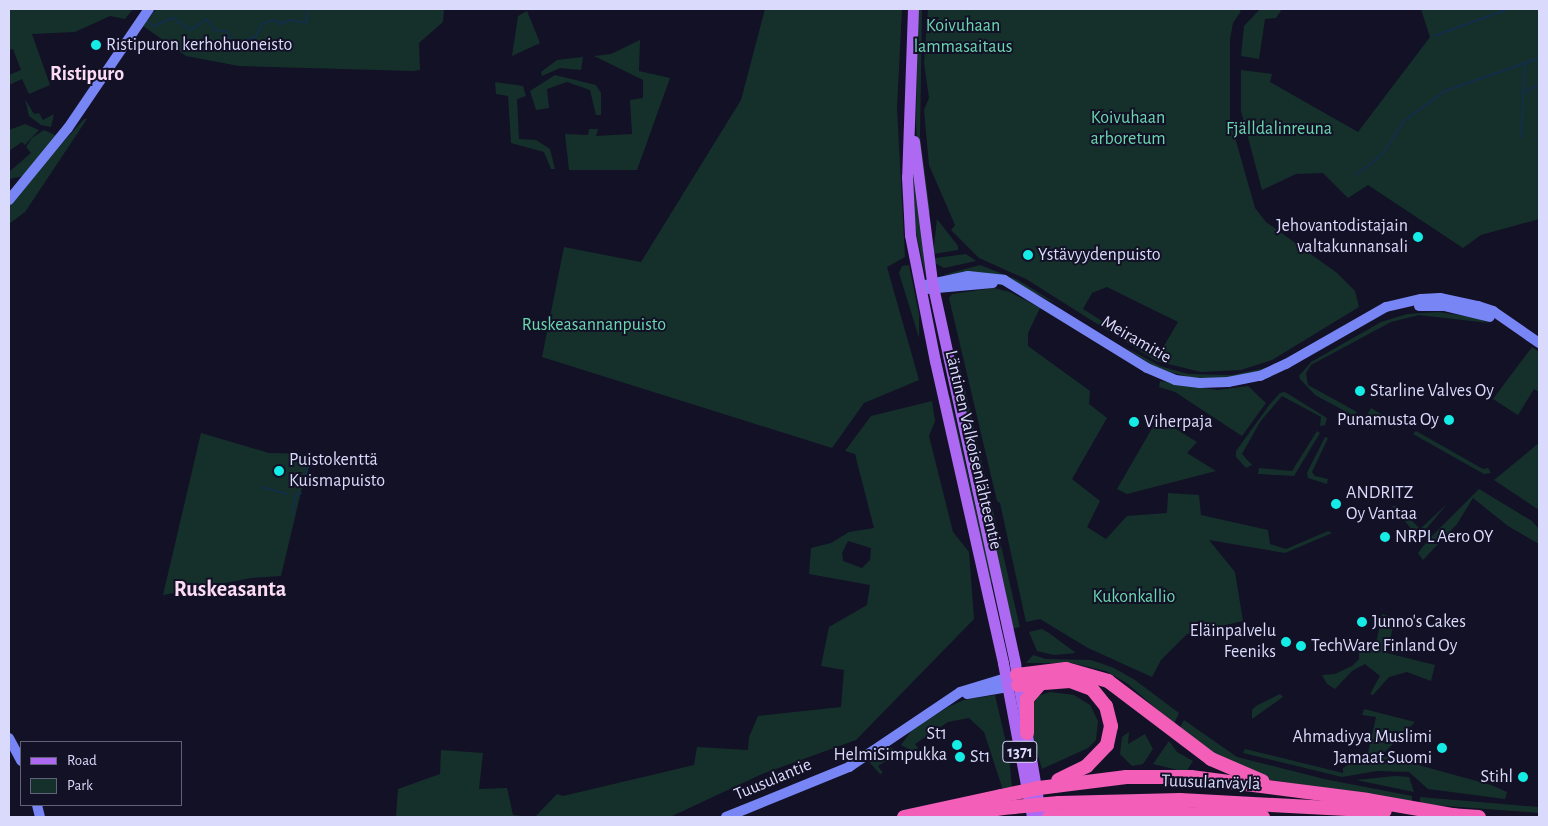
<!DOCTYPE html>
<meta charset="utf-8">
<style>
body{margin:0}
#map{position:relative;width:1548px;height:826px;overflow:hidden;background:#121126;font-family:"Alegreya Sans",sans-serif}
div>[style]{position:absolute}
.green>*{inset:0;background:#15302b;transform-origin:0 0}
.stream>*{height:2px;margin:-1px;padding:0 1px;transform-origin:1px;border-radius:1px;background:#132e49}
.secondary>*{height:10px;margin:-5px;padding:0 5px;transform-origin:5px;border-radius:5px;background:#7885f4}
.primary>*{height:11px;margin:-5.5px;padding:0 5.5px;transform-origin:5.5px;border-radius:5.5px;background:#ae69f3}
.motorway>*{height:14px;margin:-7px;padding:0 7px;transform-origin:7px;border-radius:7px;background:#f25eb8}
.motorway-bridge>*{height:14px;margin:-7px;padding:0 7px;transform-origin:7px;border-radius:7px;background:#f25eb8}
.dots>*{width:14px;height:14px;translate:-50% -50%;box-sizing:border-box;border:2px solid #121126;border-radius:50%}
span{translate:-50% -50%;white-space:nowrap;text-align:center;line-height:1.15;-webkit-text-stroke:4px #121126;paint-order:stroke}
.shield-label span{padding:1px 4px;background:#121126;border:1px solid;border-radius:4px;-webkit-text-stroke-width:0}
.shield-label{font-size:16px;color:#dadafc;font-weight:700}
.park-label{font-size:18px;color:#6ad7ae}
.poi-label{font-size:18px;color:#dadafc}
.left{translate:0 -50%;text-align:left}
.right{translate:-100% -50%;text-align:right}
.street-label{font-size:18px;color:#dadafc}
.quarter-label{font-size:20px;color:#fcdbf4;font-weight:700}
.district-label{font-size:22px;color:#fcdbf4;font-weight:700}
.frame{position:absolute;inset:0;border:10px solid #dadafc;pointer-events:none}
.legend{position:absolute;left:20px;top:741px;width:162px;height:65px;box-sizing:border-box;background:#121126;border:1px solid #62617c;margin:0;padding:6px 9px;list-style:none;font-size:15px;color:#dadafc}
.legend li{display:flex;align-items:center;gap:10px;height:25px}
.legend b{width:25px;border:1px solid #62617c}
</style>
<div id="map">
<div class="green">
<div style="clip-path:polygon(9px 9px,133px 9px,125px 19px,110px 16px,75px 32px,32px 34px,50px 85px,29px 94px,22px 79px,9px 85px,9px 75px,21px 70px,13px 49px,9px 50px)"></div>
<div style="clip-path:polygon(156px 9px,444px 9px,443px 22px,419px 43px,420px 70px,413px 71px,239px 66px,186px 56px,143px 26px)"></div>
<div style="clip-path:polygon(765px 9px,902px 9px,897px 108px,905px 257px,887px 267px,919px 380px,864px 403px,832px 448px,542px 357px,564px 247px,641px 262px,741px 100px)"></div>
<div style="clip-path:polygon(918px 9px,922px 9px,920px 136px,930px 212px,928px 218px,921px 189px,916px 124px)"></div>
<div style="clip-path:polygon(evenodd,928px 9px,1238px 9px,1241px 11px,1233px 23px,1230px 39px,1230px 120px,1255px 208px,1266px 222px,1337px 273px,1355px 291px,1359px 307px,1272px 360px,1241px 370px,1201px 372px,1156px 361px,1026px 279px,979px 258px,951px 230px,955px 225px,929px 165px,924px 110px,929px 98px,924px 63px,928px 9px,1107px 287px,1178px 322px,1158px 356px,1083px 309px,1092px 293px,1107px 287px)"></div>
<div style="clip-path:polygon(1260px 9px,1282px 9px,1276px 18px,1265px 19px,1259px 59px,1241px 56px,1244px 26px)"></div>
<div style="clip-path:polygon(1421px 9px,1539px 9px,1539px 219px,1481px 235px,1463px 248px,1368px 185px,1348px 198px,1323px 173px,1296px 174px,1262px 190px,1241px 111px,1241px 70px,1272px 74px,1270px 82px,1358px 132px,1430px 37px)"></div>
<div style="clip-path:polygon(527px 11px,540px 43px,512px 56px,518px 16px)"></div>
<div style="clip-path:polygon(640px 40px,639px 71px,670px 78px,637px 170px,569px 170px,565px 134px,588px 135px,589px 129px,598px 129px,596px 136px,632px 134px,630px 100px,643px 98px,643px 80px,594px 56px,611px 54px)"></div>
<div style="clip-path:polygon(583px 57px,581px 70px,560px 68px,542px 76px,541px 72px,557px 60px)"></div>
<div style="clip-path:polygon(555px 75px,596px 85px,601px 93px,601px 115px,596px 115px,590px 90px,567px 82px,547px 89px,549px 108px,536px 110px,530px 91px)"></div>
<div style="clip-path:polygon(495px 82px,523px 86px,526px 96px,517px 99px,519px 139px,536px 140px,550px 149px,555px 169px,551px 169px,544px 152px,511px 143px,508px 96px,496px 94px)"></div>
<div style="clip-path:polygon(25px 99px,34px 114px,39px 113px,43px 120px,54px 114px,51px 127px,41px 125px,29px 116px)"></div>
<div style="clip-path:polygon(84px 119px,87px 119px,25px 212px,9px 224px,9px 203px)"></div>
<div style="clip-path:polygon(25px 124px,39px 130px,25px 145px,22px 142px,9px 151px,9px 130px)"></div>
<div style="clip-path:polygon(44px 130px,57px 136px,24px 176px,9px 179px,9px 172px,31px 153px,26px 147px,32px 138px)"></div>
<div style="clip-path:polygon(911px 134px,926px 278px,913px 219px)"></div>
<div style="clip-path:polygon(937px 219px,958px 246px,958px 250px,933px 254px)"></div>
<div style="clip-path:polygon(966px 254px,976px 261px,944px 268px,935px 263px,935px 258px)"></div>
<div style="clip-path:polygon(909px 265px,919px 314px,919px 338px,899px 273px,902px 266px)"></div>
<div style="clip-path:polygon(980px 265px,1018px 280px,1057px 304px,998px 275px,973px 272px,943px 275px)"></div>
<div style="clip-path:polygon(994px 288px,1010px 292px,1040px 308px,1028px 333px,1028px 346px,1090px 391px,1089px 404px,1107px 418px,1072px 479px,1100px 501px,1087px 527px,1106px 539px,1127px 516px,1167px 513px,1168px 493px,1199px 495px,1201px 515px,1268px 530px,1270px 544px,1286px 549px,1328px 531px,1332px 533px,1285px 553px,1209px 540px,1235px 572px,1243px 621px,1187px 634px,1161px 660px,1152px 677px,1088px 648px,1040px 619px,1026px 622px,1000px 503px,997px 501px,949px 298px,952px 294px)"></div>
<div style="clip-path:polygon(1439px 312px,1477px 318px,1489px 323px,1419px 315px,1391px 322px,1311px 365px,1306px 373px,1308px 385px,1357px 412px,1354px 416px,1315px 395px,1300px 379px,1299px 376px,1311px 362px,1381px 322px,1407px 314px)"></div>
<div style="clip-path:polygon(1123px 346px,1160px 366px,1188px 374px,1232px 375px,1270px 367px,1247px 375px,1215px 379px,1189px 377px,1158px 369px)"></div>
<div style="clip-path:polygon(1532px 347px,1539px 352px,1539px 392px,1534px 389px,1518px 415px,1493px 399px)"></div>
<div style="left:958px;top:359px;width:275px;height:7px;rotate:77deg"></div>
<div style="clip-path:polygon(1160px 381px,1217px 390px,1248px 386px,1266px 403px,1242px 436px,1175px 392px,1159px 387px)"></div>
<div style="clip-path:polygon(1285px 392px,1327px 418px,1325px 425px,1320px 426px,1321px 417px,1282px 396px,1260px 422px,1242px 454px,1252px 465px,1246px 468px,1236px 457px,1236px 451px,1270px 404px,1280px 393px)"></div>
<div style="clip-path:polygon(947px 396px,950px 397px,993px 582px,991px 583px)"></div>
<div style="clip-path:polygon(evenodd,932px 401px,935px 421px,929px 436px,953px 532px,969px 552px,974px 619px,856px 740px,762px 774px,670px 817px,535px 817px,557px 794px,563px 796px,694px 765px,697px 747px,748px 750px,749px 737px,758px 716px,841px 707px,844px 670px,821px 666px,829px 627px,867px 605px,870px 585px,809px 574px,811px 548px,831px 543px,849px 532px,874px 528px,855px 454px,845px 451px,871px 416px,932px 401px,848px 541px,871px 548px,870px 560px,862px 568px,843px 561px,842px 553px,848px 541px)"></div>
<div style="clip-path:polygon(1371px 408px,1398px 424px,1396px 427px,1364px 421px)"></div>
<div style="clip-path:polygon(1158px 418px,1197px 442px,1187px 453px,1216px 471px,1127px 494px,1117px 489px)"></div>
<div style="clip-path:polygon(1317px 431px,1320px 433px,1294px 476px,1258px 474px,1259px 468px,1292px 471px)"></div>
<div style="clip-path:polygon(1416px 431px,1483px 469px,1488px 468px,1491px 473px,1484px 474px,1413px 434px)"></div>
<div style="clip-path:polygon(201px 433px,269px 453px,310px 454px,281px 576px,251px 578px,163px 595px)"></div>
<div style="clip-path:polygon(1325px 437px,1328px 438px,1312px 472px,1315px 476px,1328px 479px,1327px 484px,1308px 478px,1307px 473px)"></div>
<div style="clip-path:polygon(1539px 443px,1539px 510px,1494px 480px)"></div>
<div style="clip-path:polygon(1479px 489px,1532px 521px,1539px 529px,1539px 544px,1508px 526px,1473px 498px,1457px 524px,1423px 560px,1418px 553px,1429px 539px)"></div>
<div style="clip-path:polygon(1447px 504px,1427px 528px,1415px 533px,1392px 506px,1398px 506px,1420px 529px)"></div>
<div style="clip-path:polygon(1382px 614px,1395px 618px,1387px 653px,1435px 665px,1431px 681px,1407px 672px,1389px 677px,1373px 695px,1370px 694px,1380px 676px,1365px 664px,1352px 671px,1335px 689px,1327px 684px,1322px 675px,1335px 674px,1352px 666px,1359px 659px,1359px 649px,1376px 644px)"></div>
<div style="clip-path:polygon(1042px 629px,1049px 633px,1076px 653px,1054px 655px,1037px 651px,1029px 632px)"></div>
<div style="clip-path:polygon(1033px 655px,1046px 659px,1091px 660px,1114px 668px,1135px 680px,1179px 713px,1174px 724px,1128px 684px,1106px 671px,1072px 663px,1026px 663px)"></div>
<div style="clip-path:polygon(1050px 692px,1074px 695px,1090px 705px,1098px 721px,1097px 730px,1096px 740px,1088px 748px,1042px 769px,1034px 742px,1031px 707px,1038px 696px)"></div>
<div style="clip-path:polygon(1280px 694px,1283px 697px,1252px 719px,1252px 710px,1256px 706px)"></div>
<div style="clip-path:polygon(995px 695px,1009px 756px,1012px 788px,1003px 790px,984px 732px,969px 718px,948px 722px,915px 744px,918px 748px,914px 752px,901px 745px,912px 730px,948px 707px,964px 700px)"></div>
<div style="clip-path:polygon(1364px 709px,1415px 722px,1382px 755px,1491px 785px,1507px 792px,1505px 799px,1428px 789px,1409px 772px,1377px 771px,1342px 777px,1243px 753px,1245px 749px,1343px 773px,1343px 768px,1368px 753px,1376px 717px,1362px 715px)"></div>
<div style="clip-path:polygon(1184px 720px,1237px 757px,1324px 779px,1412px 796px,1412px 802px,1266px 779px,1221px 759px,1179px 729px)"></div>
<div style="clip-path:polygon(1129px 732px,1128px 744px,1145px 734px,1153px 749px,1143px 764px,1132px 766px,1120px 754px,1122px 737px)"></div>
<div style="clip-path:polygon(1169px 741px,1177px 752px,1193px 761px,1186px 772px,1153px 764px)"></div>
<div style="clip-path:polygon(889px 747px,896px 750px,903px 760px,900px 761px,896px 755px,878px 766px,883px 773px,880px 774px,870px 763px,870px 759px)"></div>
<div style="clip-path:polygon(441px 750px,483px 753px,479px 789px,507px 788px,513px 815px,530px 817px,396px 817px,398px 789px,440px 774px)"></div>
<div style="clip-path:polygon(1395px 776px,1409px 777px,1414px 792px,1356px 780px)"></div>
<div style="clip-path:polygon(1420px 797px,1539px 807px,1539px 813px,1420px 804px)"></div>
</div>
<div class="stream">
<div style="left:145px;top:20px;width:10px;rotate:37deg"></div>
<div style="left:153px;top:26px;width:22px;rotate:-22deg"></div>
<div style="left:173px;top:18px;width:22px;rotate:34deg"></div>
<div style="left:191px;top:30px;width:19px;rotate:-35deg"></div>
<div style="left:207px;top:19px;width:14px;rotate:54deg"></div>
<div style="left:215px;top:30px;width:11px;rotate:5deg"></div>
<div style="left:226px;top:31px;width:17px;rotate:59deg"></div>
<div style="left:235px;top:46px;width:23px;rotate:-25deg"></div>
<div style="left:256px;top:36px;width:13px;rotate:-63deg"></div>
<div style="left:262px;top:24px;width:8px;rotate:-23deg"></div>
<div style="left:269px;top:21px;width:7px;rotate:-8deg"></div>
<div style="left:276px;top:20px;width:6px;rotate:45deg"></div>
<div style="left:280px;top:24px;width:12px;rotate:-20deg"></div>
<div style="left:291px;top:20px;width:15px;rotate:11deg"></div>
<div style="left:306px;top:23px;width:14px;rotate:-82deg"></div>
<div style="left:1434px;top:36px;width:79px;rotate:-20deg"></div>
<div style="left:1522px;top:94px;width:20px;rotate:-30deg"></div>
<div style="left:1521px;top:137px;width:74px;rotate:-86.9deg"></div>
<div style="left:1356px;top:175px;width:33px;rotate:-38deg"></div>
<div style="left:1382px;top:155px;width:40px;rotate:-57.1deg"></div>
<div style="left:1404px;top:121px;width:51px;rotate:-36.2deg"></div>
<div style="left:1445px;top:91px;width:100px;rotate:-19.3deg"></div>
<div style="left:302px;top:486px;width:26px;rotate:-72deg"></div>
<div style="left:261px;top:487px;width:27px;rotate:15deg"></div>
<div style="left:292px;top:513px;width:18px;rotate:-77deg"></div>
<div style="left:296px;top:495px;width:5px;rotate:-22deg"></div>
</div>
<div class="secondary">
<div style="left:9px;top:200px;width:93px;rotate:-50.7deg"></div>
<div style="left:68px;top:128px;width:144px;rotate:-55.8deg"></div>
<div style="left:926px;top:285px;width:43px;rotate:-12.1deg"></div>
<div style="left:968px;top:276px;width:36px;rotate:6deg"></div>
<div style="left:1004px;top:280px;width:168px;rotate:31.6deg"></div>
<div style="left:1147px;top:368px;width:30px;rotate:23deg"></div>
<div style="left:1175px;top:380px;width:25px;rotate:7deg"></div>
<div style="left:1200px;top:383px;width:28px;rotate:-2deg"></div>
<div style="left:1228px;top:382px;width:33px;rotate:-11deg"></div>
<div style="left:1260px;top:376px;width:29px;rotate:-25deg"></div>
<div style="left:1286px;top:364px;width:115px;rotate:-29.7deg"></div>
<div style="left:1386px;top:307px;width:36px;rotate:-13deg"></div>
<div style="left:1421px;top:299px;width:19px;rotate:-3deg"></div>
<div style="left:1440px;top:298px;width:39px;rotate:12deg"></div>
<div style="left:1478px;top:306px;width:16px;rotate:18deg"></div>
<div style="left:1493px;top:311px;width:56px;rotate:34.8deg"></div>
<div style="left:926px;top:289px;width:67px;rotate:-5.1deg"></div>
<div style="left:1419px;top:306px;width:25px"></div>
<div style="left:1444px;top:306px;width:47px;rotate:13.4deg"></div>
<div style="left:967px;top:694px;width:49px;rotate:-9.5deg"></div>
<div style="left:9px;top:738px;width:26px;rotate:62deg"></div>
<div style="left:37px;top:805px;width:12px;rotate:76deg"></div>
<div style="left:726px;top:817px;width:133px;rotate:-22.1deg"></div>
<div style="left:849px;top:767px;width:134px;rotate:-34deg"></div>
<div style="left:960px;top:692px;width:55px;rotate:-16.8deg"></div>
</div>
<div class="primary">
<div style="left:913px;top:9px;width:168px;rotate:92deg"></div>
<div style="left:907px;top:177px;width:58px;rotate:87deg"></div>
<div style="left:910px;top:235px;width:128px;rotate:78.8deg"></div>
<div style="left:935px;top:361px;width:310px;rotate:77.3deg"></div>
<div style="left:1003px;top:663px;width:157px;rotate:79.3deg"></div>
<div style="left:914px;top:141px;width:142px;rotate:82.7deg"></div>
<div style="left:932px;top:282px;width:391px;rotate:77.7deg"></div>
<div style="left:1015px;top:664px;width:155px;rotate:80.4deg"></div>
</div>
<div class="motorway">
<div style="left:1017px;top:675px;width:49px;rotate:-7deg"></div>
<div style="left:1066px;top:669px;width:44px;rotate:15.9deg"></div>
<div style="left:1108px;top:681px;width:129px;rotate:37.1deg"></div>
<div style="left:1211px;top:759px;width:56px;rotate:23.3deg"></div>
<div style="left:1018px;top:685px;width:52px;rotate:-4.4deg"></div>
<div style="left:1070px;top:681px;width:23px;rotate:20deg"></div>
<div style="left:1092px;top:689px;width:22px;rotate:51deg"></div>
<div style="left:1106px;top:706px;width:21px;rotate:76deg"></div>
<div style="left:1111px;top:726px;width:19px;rotate:102deg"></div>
<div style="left:1107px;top:745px;width:29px;rotate:134deg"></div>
<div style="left:1087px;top:766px;width:32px;rotate:154deg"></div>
<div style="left:1027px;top:733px;width:34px;rotate:-90deg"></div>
<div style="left:1027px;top:699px;width:23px;rotate:-49deg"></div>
<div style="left:1039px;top:788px;width:88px;rotate:-7.2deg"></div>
<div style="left:1126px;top:777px;width:65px"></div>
<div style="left:1191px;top:777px;width:177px;rotate:7.4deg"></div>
<div style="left:1367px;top:800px;width:92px;rotate:10deg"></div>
<div style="left:1059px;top:803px;width:121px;rotate:-1.4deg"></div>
<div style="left:1180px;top:800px;width:205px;rotate:3.1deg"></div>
<div style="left:1449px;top:815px;width:30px;rotate:4deg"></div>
<div style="left:904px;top:817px;width:99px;rotate:-12.2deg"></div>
<div style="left:945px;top:817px;width:59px;rotate:-8.8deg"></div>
<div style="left:1049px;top:817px;width:89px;rotate:-3.2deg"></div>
<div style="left:1138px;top:812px;width:125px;rotate:2.3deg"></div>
</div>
<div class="motorway-bridge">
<div style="left:1001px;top:796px;width:39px;rotate:-12deg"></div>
<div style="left:1003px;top:808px;width:56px;rotate:-5.1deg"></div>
</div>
<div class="dots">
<div style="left:96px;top:45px;background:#15ece6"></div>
<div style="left:1418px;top:237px;background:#15ece6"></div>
<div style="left:1028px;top:255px;background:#15ece6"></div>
<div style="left:1360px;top:391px;background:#15ece6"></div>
<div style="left:1449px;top:420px;background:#15ece6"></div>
<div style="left:1134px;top:422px;background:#15ece6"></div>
<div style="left:279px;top:471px;background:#15ece6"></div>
<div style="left:1336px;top:504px;background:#15ece6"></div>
<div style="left:1385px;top:537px;background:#15ece6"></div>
<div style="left:1362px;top:622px;background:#15ece6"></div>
<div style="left:1286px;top:642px;background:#15ece6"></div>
<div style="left:1301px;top:646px;background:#15ece6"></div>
<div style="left:957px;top:745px;background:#15ece6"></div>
<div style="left:1442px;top:748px;background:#15ece6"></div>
<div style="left:960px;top:757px;background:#15ece6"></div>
<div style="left:1523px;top:777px;background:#15ece6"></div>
</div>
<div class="shield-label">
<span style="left:1020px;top:752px">1371</span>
</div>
<div class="park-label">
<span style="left:963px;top:37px">Koivuhaan<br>lammasaitaus</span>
<span style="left:1128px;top:129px">Koivuhaan<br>arboretum</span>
<span style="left:1279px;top:129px">Fjälldalinreuna</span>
<span style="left:594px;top:325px">Ruskeasannanpuisto</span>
<span style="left:1134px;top:597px">Kukonkallio</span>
</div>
<div class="poi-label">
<span class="left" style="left:106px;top:45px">Ristipuron kerhohuoneisto</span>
<span class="right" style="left:1408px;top:237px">Jehovantodistajain<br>valtakunnansali</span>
<span class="left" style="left:1038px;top:255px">Ystävyydenpuisto</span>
<span class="left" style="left:1370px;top:391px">Starline Valves Oy</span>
<span class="right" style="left:1439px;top:420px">Punamusta Oy</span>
<span class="left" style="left:1144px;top:422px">Viherpaja</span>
<span class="left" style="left:289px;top:471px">Puistokenttä<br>Kuismapuisto</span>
<span class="left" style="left:1346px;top:504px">ANDRITZ<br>Oy Vantaa</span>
<span class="left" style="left:1395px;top:537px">NRPL Aero OY</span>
<span class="left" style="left:1372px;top:622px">Junno's Cakes</span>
<span class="right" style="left:1276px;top:642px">Eläinpalvelu<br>Feeniks</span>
<span class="left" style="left:1311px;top:646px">TechWare Finland Oy</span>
<span class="right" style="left:947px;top:745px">St1<br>HelmiSimpukka</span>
<span class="right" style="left:1432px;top:748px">Ahmadiyya Muslimi<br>Jamaat Suomi</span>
<span class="left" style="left:970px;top:757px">St1</span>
<span class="right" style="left:1513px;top:777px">Stihl</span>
</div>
<div class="street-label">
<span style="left:1136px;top:340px;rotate:30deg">Meiramitie</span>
<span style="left:973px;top:450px;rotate:77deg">Läntinen Valkoisenlähteentie</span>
<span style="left:773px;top:780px;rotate:-23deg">Tuusulantie</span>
<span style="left:1211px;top:783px;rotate:2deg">Tuusulanväylä</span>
</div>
<div class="quarter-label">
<span style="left:87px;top:74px">Ristipuro</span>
</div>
<div class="district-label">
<span style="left:230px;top:590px">Ruskeasanta</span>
</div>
<div class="frame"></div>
<ul class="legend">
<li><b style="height:6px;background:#ae69f3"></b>Road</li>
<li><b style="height:14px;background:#15302b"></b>Park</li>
</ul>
</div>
